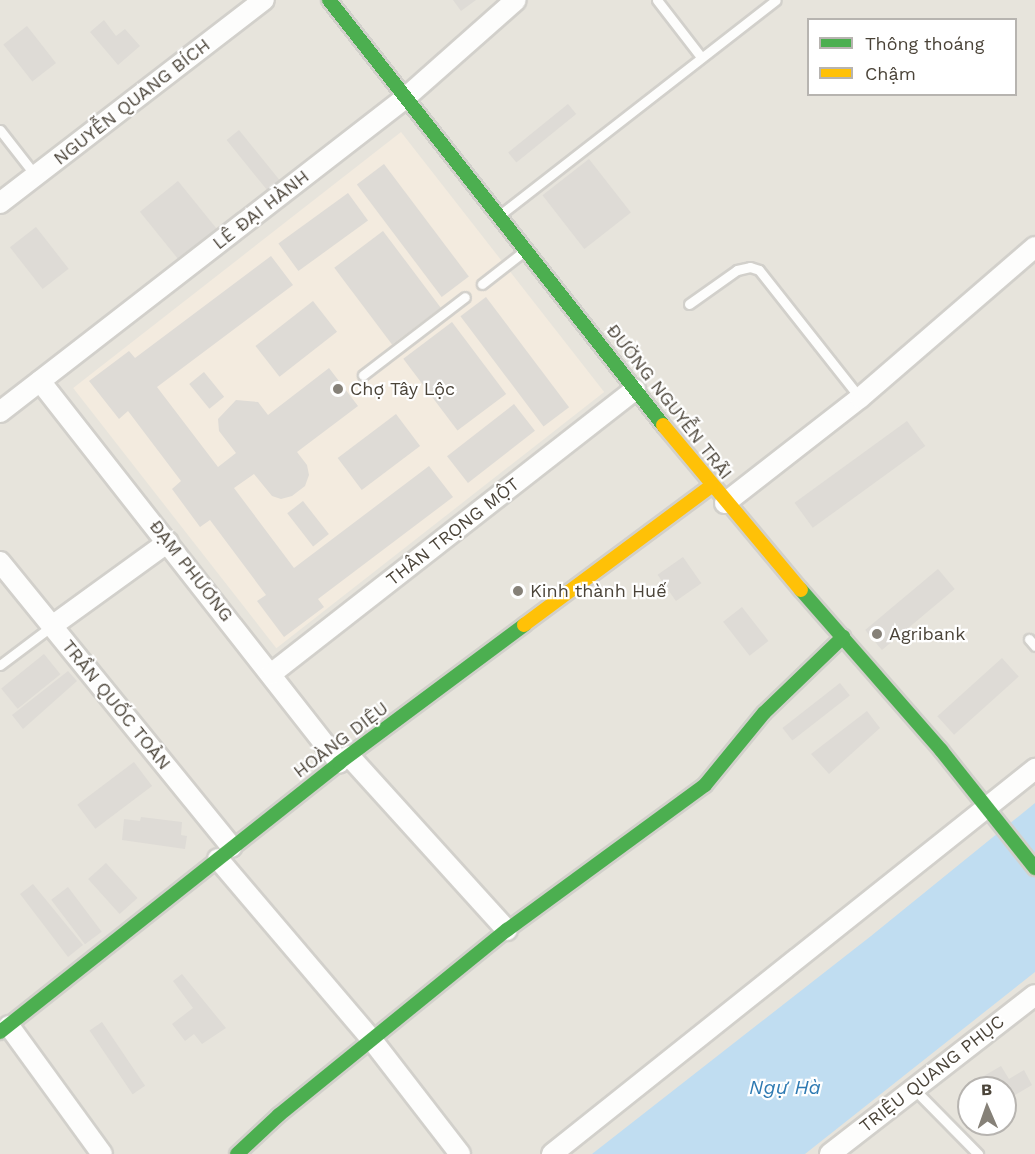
<!DOCTYPE html>
<meta charset="utf-8">
<style>
body{margin:0}
#map{position:relative;width:1035px;height:1154px;overflow:hidden;background:#f4f2ee;font-family:"Work Sans",sans-serif}
div>[style]{position:absolute}
.residential>*{inset:0;background:#e7e4dc}
.commercial>*{inset:0;background:#f3ebdf;transform-origin:0 0}
.water>*{inset:0;background:#c0ddf1}
.building>*{inset:0;background:#dedbd6;transform-origin:0 0}
.roads{filter:drop-shadow(2px 0 #d2d0cb) drop-shadow(-2px 0 #d2d0cb) drop-shadow(0 2px #d2d0cb) drop-shadow(0 -2px #d2d0cb)}
.lane>*{height:9px;margin:-4.5px;padding:0 4.5px;transform-origin:4.5px;border-radius:4.5px;background:#fdfdfc}
.street>*{height:20px;margin:-10px;padding:0 10px;transform-origin:10px;border-radius:10px;background:#fdfdfc}
.fast>*{height:14px;margin:-7px;padding:0 7px;transform-origin:7px;border-radius:7px;background:#4caf50}
.slow>*{height:14px;margin:-7px;padding:0 7px;transform-origin:7px;border-radius:7px;background:#ffc107}
.dots>*{width:16px;height:16px;translate:-50% -50%;box-sizing:border-box;border:3px solid #fff;border-radius:50%}
span{translate:-50% -50%;white-space:nowrap;text-align:center;line-height:1.15;-webkit-text-stroke:4.5px #fff;paint-order:stroke}
.street-label{font-size:18px;color:#4b4439}
.poi-label{font-size:18px;color:#4b4439}
.left{translate:0 -50%;text-align:left}
.water-label{font-size:20px;color:#2e7ab2;font-style:italic}
.legend{position:absolute;left:807px;top:18px;width:210px;height:78px;box-sizing:border-box;background:#fff;border:2px solid #b7b4b0;margin:0;padding:8px 10px;list-style:none;font-size:18px;color:#4b4439}
.legend li{display:flex;align-items:center;gap:12px;height:30px}
.legend b{width:30px;border:2px solid #b7b4b0}
.north{position:absolute;left:957px;top:1076px;width:60px;height:60px;box-sizing:border-box;background:#fff;border:2px solid #b7b4b0;border-radius:50%;rotate:358deg;font-size:16px;font-weight:700;line-height:24px;text-align:center;color:#4b4439}
.north::after{content:'';display:block;margin:auto;width:21px;height:27px;background:#868178;clip-path:polygon(50% 0,100% 100%,50% 72%,0 100%)}
</style>
<div id="map">
<div class="residential">
<div style="clip-path:polygon(evenodd,0 0,1035px 0,1035px 1154px,0 1154px,0 0,808px 20px,1016px 20px,1016px 94px,808px 94px,808px 20px,0 0,969px 1088px,1005px 1088px,1005px 1124px,969px 1124px,969px 1088px)"></div>
</div>
<div class="commercial">
<div style="left:401px;top:132px;width:330px;height:416px;rotate:52deg"></div>
</div>
<div class="water">
<div style="clip-path:polygon(1035px 803px,1035px 972px,805px 1154px,592px 1154px,871px 936px)"></div>
</div>
<div class="building">
<div style="clip-path:polygon(453px 0,476px 0,461px 11px)"></div>
<div style="clip-path:polygon(104px 20px,116px 36px,125px 29px,140px 46px,118px 65px,90px 32px)"></div>
<div style="left:27px;top:26px;width:47px;height:30px;rotate:52deg"></div>
<div style="left:568px;top:104px;width:13px;height:77px;rotate:51deg"></div>
<div style="left:239px;top:130px;width:66px;height:16px;rotate:51deg"></div>
<div style="left:589px;top:159px;width:68px;height:59px;rotate:52deg"></div>
<div style="left:384px;top:164px;width:141px;height:34px;rotate:53deg"></div>
<div style="left:178px;top:181px;width:65px;height:49px;rotate:51deg"></div>
<div style="left:348px;top:193px;width:34px;height:86px;rotate:54deg"></div>
<div style="left:36px;top:227px;width:53px;height:33px;rotate:52deg"></div>
<div style="left:383px;top:231px;width:96px;height:61px;rotate:53deg"></div>
<div style="clip-path:polygon(271px 256px,293px 285px,157px 387px,218px 467px,236px 453px,219px 431px,218px 419px,236px 400px,258px 402px,268px 415px,329px 368px,358px 406px,297px 452px,307px 465px,309px 475px,305px 486px,292px 496px,281px 499px,272px 496px,254px 474px,234px 488px,294px 568px,429px 466px,453px 497px,318px 599px,324px 607px,284px 637px,257px 601px,266px 595px,210px 520px,200px 527px,172px 489px,181px 481px,128px 411px,119px 419px,89px 381px,129px 351px,135px 358px)"></div>
<div style="left:486px;top:297px;width:138px;height:32px;rotate:53deg"></div>
<div style="left:313px;top:301px;width:39px;height:73px;rotate:52deg"></div>
<div style="left:452px;top:322px;width:90px;height:61px;rotate:53deg"></div>
<div style="left:204px;top:372px;width:32px;height:19px;rotate:51deg"></div>
<div style="left:514px;top:404px;width:34px;height:85px;rotate:52deg"></div>
<div style="left:396px;top:414px;width:40px;height:73px;rotate:53deg"></div>
<div style="left:907px;top:421px;width:31px;height:139px;rotate:54deg"></div>
<div style="left:303px;top:501px;width:42px;height:20px;rotate:52deg"></div>
<div style="left:683px;top:557px;width:32px;height:31px;rotate:55deg"></div>
<div style="left:938px;top:569px;width:26px;height:95px;rotate:50deg"></div>
<div style="left:742px;top:607px;width:43px;height:24px;rotate:52deg"></div>
<div style="left:44px;top:654px;width:26px;height:55px;rotate:51deg"></div>
<div style="left:1002px;top:658px;width:25px;height:87px;rotate:48deg"></div>
<div style="clip-path:polygon(68px 671px,77px 681px,23px 729px,12px 715px)"></div>
<div style="left:840px;top:683px;width:16px;height:73px;rotate:52deg"></div>
<div style="clip-path:polygon(867px 711px,880px 728px,829px 774px,811px 754px)"></div>
<div style="left:134px;top:762px;width:30px;height:71px;rotate:53deg"></div>
<div style="clip-path:polygon(141px 817px,182px 822px,181px 835px,187px 836px,185px 849px,122px 840px,124px 819px,140px 821px)"></div>
<div style="left:106px;top:863px;width:47px;height:24px;rotate:48deg"></div>
<div style="clip-path:polygon(33px 884px,83px 945px,68px 957px,20px 894px)"></div>
<div style="left:68px;top:887px;width:56px;height:21px;rotate:53deg"></div>
<div style="clip-path:polygon(182px 974px,226px 1028px,202px 1044px,194px 1034px,185px 1041px,172px 1024px,193px 1008px,173px 981px)"></div>
<div style="left:102px;top:1022px;width:77px;height:15px;rotate:56deg"></div>
<div style="clip-path:polygon(1001px 1066px,1009px 1079px,1024px 1070px,1032px 1085px,1005px 1101px,1005px 1088px,988px 1088px,982px 1077px)"></div>
</div>
<div class="roads">
<div class="lane">
<div style="left:657px;top:0;width:72px;rotate:52.3deg"></div>
<div style="left:0;top:130px;width:58px;rotate:52deg"></div>
<div style="left:501px;top:214px;width:348px;rotate:-37.9deg"></div>
<div style="left:482px;top:284px;width:52px;rotate:-38deg"></div>
<div style="left:689px;top:304px;width:59px;rotate:-35.3deg"></div>
<div style="left:737px;top:270px;width:13px;rotate:-13deg"></div>
<div style="left:750px;top:267px;width:9px;rotate:18deg"></div>
<div style="left:759px;top:270px;width:163px;rotate:51.7deg"></div>
<div style="left:363px;top:375px;width:128px;rotate:-37.4deg"></div>
<div style="left:1029px;top:639px;width:9px;rotate:49deg"></div>
<div style="left:0;top:665px;width:65px;rotate:-36.9deg"></div>
<div style="left:913px;top:1088px;width:93px;rotate:45.4deg"></div>
</div>
<div class="street">
<div style="left:0;top:203px;width:333px;rotate:-37.6deg"></div>
<div style="left:40px;top:381px;width:485px;rotate:51.9deg"></div>
<div style="left:0;top:412px;width:511px;rotate:-37.77deg"></div>
<div style="left:404px;top:99px;width:149px;rotate:-41.5deg"></div>
<div style="left:725px;top:503px;width:171px;rotate:-37.9deg"></div>
<div style="left:860px;top:398px;width:231px;rotate:-40.8deg"></div>
<div style="left:0;top:562px;width:367px;rotate:50.9deg"></div>
<div style="left:52px;top:626px;width:143px;rotate:-35.9deg"></div>
<div style="left:271px;top:674px;width:462px;rotate:-38deg"></div>
<div style="left:349px;top:756px;width:235px;rotate:47.8deg"></div>
<div style="left:218px;top:859px;width:238px;rotate:49.6deg"></div>
<div style="left:372px;top:1040px;width:144px;rotate:52.3deg"></div>
<div style="left:9px;top:1026px;width:158px;rotate:54deg"></div>
<div style="left:552px;top:1154px;width:618px;rotate:-38.56deg"></div>
<div style="left:830px;top:1154px;width:259px;rotate:-37.8deg"></div>
</div>
<div class="fast">
<div style="left:329px;top:0;width:541px;rotate:51.84deg"></div>
<div style="left:801px;top:590px;width:213px;rotate:48.8deg"></div>
<div style="left:941px;top:750px;width:151px;rotate:51.5deg"></div>
<div style="left:0;top:1032px;width:433px;rotate:-38.4deg"></div>
<div style="left:339px;top:763px;width:231px;rotate:-36.7deg"></div>
<div style="left:237px;top:1154px;width:57px;rotate:-42.9deg"></div>
<div style="left:279px;top:1115px;width:294px;rotate:-39.1deg"></div>
<div style="left:507px;top:930px;width:245px;rotate:-36.2deg"></div>
<div style="left:705px;top:785px;width:93px;rotate:-50.7deg"></div>
<div style="left:764px;top:713px;width:110px;rotate:-43.9deg"></div>
</div>
<div class="slow">
<div style="left:663px;top:425px;width:215px;rotate:50.1deg"></div>
<div style="left:524px;top:625px;width:233px;rotate:-36.6deg"></div>
</div>
</div>
<div class="dots">
<div style="left:338px;top:389px;background:#868178"></div>
<div style="left:518px;top:591px;background:#868178"></div>
<div style="left:877px;top:634px;background:#868178"></div>
</div>
<div class="street-label">
<span style="left:132px;top:102px;rotate:-38deg">NGUYỄN QUANG BÍCH</span>
<span style="left:261px;top:210px;rotate:-38deg">LÊ ĐẠI HÀNH</span>
<span style="left:669px;top:402px;rotate:52deg">ĐƯỜNG NGUYỄN TRÃI</span>
<span style="left:453px;top:532px;rotate:-38deg">THÂN TRỌNG MỘT</span>
<span style="left:191px;top:571px;rotate:52deg">ĐẠM PHƯƠNG</span>
<span style="left:116px;top:705px;rotate:51deg">TRẦN QUỐC TOẢN</span>
<span style="left:341px;top:740px;rotate:-37deg">HOÀNG DIỆU</span>
<span style="left:932px;top:1074px;rotate:-38deg">TRIỆU QUANG PHỤC</span>
</div>
<div class="poi-label">
<span class="left" style="left:350px;top:389px">Chợ Tây Lộc</span>
<span class="left" style="left:530px;top:591px">Kinh thành Huế</span>
<span class="left" style="left:889px;top:634px">Agribank</span>
</div>
<div class="water-label">
<span style="left:785px;top:1087px">Ngự Hà</span>
</div>
<ul class="legend">
<li><b style="height:8px;background:#4caf50"></b>Thông thoáng</li>
<li><b style="height:8px;background:#ffc107"></b>Chậm</li>
</ul>
<div class="north">B</div>
</div>
